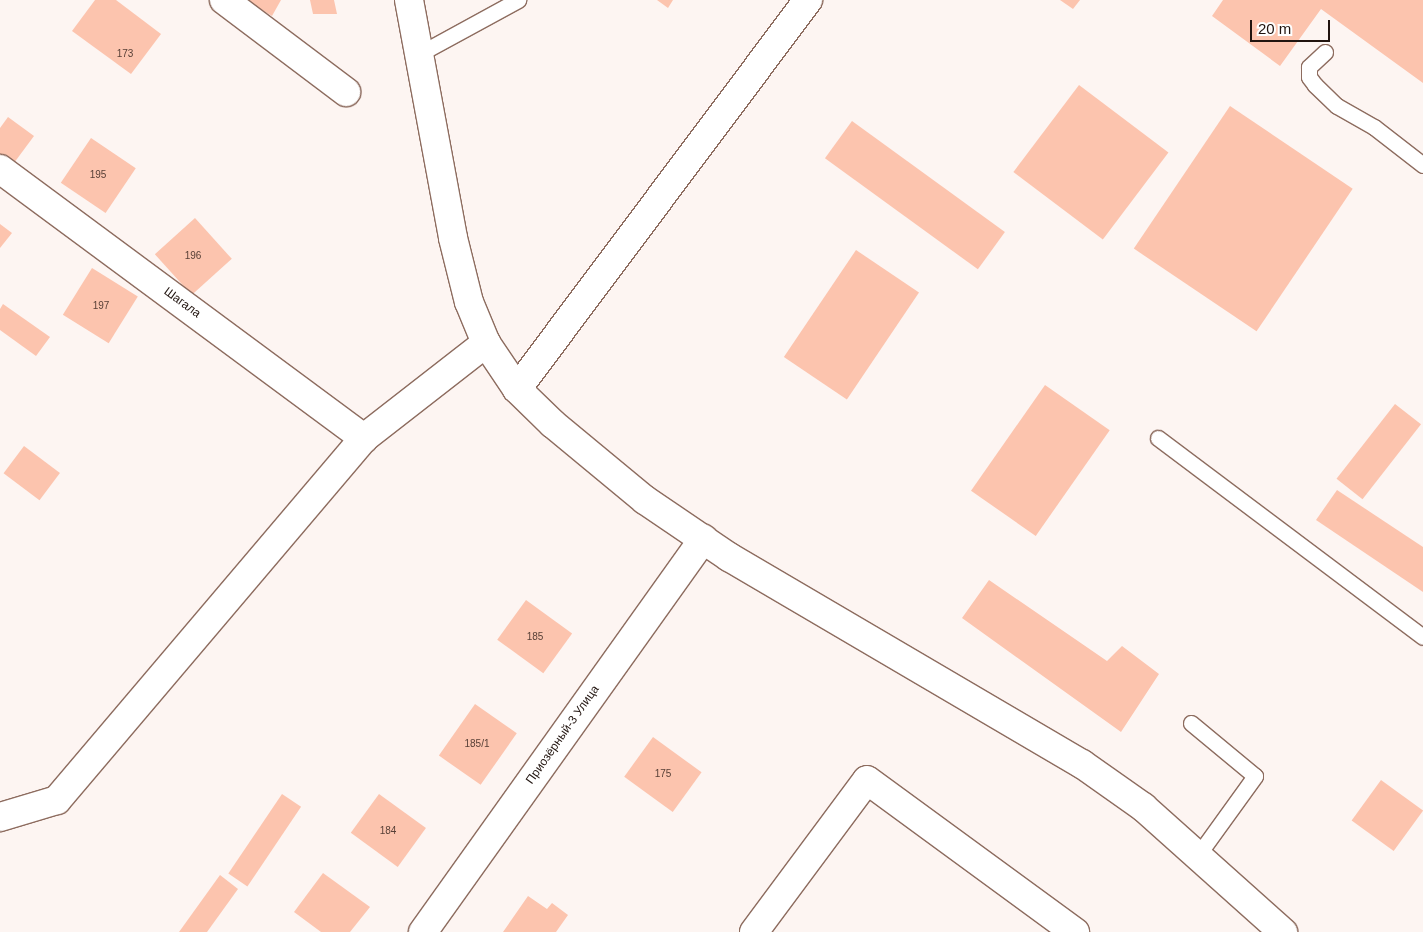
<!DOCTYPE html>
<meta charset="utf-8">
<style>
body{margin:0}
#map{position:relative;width:1423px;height:932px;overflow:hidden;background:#fdf5f2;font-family:Arial,sans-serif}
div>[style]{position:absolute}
.building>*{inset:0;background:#fcc4ae;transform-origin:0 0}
.roads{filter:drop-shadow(1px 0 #8d6c5f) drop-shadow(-1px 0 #8d6c5f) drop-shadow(0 1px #8d6c5f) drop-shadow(0 -1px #8d6c5f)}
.lane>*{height:15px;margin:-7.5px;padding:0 7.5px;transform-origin:7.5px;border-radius:7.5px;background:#fff}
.street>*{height:28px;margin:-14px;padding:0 14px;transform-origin:14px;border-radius:14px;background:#fff}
.secondary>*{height:28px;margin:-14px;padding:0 14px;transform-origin:14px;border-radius:14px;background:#fff}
span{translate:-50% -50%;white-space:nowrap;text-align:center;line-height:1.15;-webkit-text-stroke:4.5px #fff;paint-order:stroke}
.number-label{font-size:10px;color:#584037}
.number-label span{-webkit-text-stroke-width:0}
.street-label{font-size:12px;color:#21140f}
.scale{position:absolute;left:1250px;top:20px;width:80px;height:22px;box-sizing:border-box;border:2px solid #21140f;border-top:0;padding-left:6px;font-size:15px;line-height:18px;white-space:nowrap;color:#21140f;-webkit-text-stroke:4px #fff;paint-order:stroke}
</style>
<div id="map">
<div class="building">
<div style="clip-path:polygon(95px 0,116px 0,161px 34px,131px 74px,72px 31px)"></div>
<div style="clip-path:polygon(246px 0,281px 0,272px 16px)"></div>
<div style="clip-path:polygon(310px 0,334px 0,337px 14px,313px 14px)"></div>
<div style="clip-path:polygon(657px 0,673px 0,668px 8px)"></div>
<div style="clip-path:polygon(1060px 0,1080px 0,1073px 9px)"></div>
<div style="clip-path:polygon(1223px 0,1423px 0,1423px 83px,1321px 9px,1280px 66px,1212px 16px)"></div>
<div style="left:1079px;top:85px;width:112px;height:109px;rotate:37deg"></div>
<div style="left:1230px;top:106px;width:148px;height:172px;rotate:34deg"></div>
<div style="clip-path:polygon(8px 117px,34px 136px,11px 167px,0 159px,0 128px)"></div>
<div style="left:852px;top:121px;width:189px;height:46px;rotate:36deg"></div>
<div style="left:91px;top:138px;width:54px;height:54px;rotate:34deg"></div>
<div style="left:195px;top:218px;width:55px;height:54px;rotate:48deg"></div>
<div style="clip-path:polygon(0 224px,12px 233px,0 248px)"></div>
<div style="left:856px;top:250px;width:76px;height:129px;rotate:34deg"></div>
<div style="left:92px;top:268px;width:54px;height:55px;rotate:32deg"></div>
<div style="clip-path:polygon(3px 304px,50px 337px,36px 356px,0 330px,0 309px)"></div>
<div style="left:1045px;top:385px;width:79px;height:129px;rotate:35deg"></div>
<div style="left:1395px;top:404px;width:33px;height:95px;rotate:38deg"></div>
<div style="left:24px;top:446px;width:45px;height:34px;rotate:37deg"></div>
<div style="clip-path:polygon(1337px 490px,1423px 547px,1423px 592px,1316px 520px)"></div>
<div style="clip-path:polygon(989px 580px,1107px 661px,1122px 646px,1159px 674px,1121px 732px,962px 618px)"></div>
<div style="left:526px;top:600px;width:57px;height:49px;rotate:36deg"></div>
<div style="left:475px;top:704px;width:51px;height:63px;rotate:35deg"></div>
<div style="left:653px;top:737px;width:60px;height:49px;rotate:36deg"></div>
<div style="left:1381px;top:780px;width:52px;height:50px;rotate:36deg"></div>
<div style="left:282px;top:794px;width:23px;height:96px;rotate:34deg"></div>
<div style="left:379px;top:794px;width:58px;height:48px;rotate:36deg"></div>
<div style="clip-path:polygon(323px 873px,370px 907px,350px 932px,321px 932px,294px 912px)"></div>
<div style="clip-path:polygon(220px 875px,238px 889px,207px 932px,179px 932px)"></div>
<div style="clip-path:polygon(528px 896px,547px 909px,552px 903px,568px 915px,556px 932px,503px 932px)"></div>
</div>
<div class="roads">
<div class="lane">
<div style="left:1325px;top:52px;width:22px;rotate:137deg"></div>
<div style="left:1309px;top:67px;width:10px;rotate:90deg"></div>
<div style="left:1309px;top:77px;width:10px;rotate:53deg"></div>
<div style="left:1315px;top:85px;width:30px;rotate:44deg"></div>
<div style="left:1337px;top:106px;width:43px;rotate:29.6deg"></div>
<div style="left:1374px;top:127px;width:62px;rotate:37.8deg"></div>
<div style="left:419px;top:54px;width:113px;rotate:-28.6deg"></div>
<div style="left:1158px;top:438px;width:331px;rotate:36.9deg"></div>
<div style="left:1191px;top:723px;width:83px;rotate:39.6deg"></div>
<div style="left:1255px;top:776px;width:97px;rotate:125.8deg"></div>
</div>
<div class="street">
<div style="left:224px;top:0;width:153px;rotate:37deg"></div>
<div style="left:0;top:169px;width:453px;rotate:36.5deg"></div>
<div style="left:517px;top:389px;width:486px;rotate:-53.2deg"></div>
<div style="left:0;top:817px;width:59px;rotate:-16.6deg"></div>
<div style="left:57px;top:800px;width:475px;rotate:-49.7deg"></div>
<div style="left:364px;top:438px;width:155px;rotate:-37.9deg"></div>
<div style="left:423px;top:932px;width:483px;rotate:-54.5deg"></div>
<div style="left:754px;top:932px;width:189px;rotate:-53.4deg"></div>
<div style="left:867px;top:780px;width:258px;rotate:36.2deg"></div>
</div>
<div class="secondary">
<div style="left:409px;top:0;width:242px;rotate:79.5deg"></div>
<div style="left:453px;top:238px;width:66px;rotate:76deg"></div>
<div style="left:469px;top:302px;width:44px;rotate:67.5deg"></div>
<div style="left:486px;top:343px;width:55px;rotate:56deg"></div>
<div style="left:517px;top:389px;width:50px;rotate:44.2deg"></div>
<div style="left:553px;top:424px;width:119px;rotate:39.6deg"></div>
<div style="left:645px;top:500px;width:102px;rotate:34.2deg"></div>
<div style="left:729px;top:557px;width:409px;rotate:30.4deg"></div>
<div style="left:1082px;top:764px;width:75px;rotate:35.2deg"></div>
<div style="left:1143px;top:807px;width:188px;rotate:41.8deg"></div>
</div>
</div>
<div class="number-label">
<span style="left:125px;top:54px">173</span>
<span style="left:98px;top:175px">195</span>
<span style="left:193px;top:256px">196</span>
<span style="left:101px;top:306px">197</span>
<span style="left:535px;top:637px">185</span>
<span style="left:477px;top:744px">185/1</span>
<span style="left:663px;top:774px">175</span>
<span style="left:388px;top:831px">184</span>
</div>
<div class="street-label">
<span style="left:182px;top:303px;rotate:36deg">Шагала</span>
<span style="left:563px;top:735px;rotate:-55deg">Приозёрный-3 Улица</span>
</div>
<div class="scale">20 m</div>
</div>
